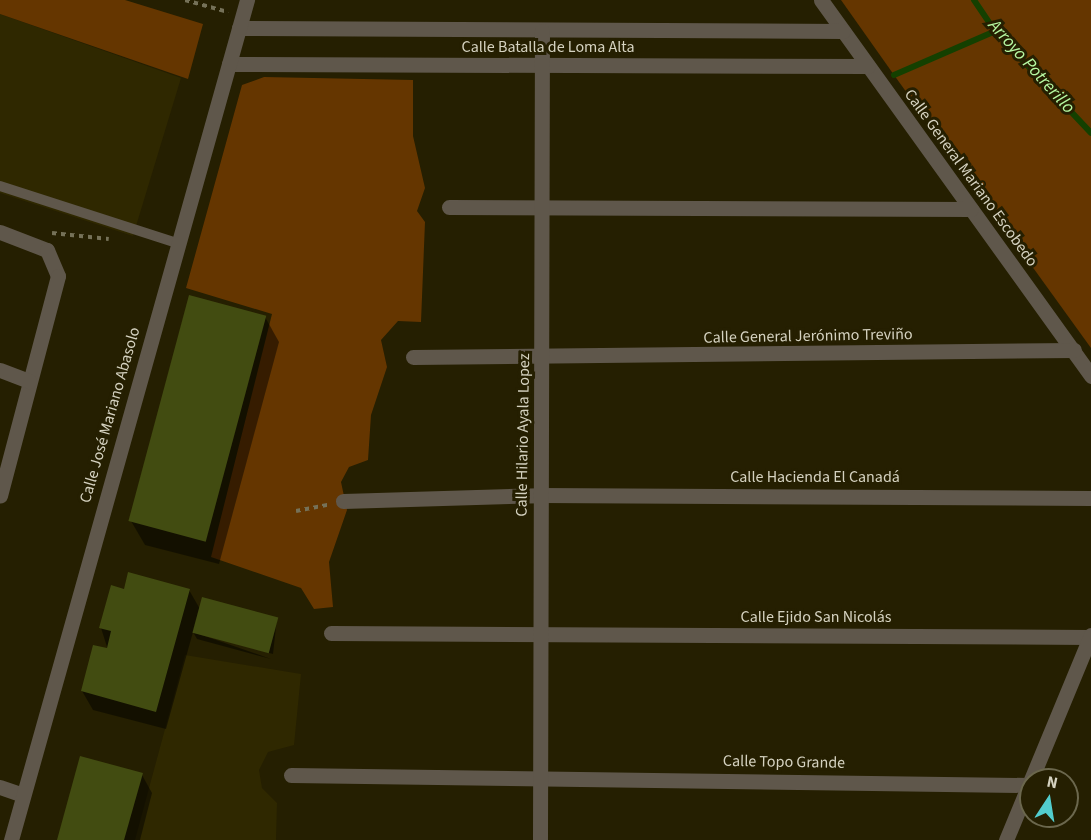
<!DOCTYPE html>
<meta charset="utf-8">
<style>
body{margin:0}
#map{position:relative;width:1091px;height:840px;overflow:hidden;background:#251f01;font-family:"Source Sans 3",sans-serif}
div>[style]{position:absolute}
.built>*{inset:0;background:#2f2800}
.green>*{inset:0;background:#653600}
.shadow>*{inset:0;background:#0007}
.stream>*{height:6px;margin:-3px;padding:0 3px;transform-origin:3px;border-radius:3px;background:#144000}
.building>*{inset:0;background:#424c11;transform-origin:0 0}
.path>*{height:4px;margin-top:-2px;transform-origin:0;background:repeating-linear-gradient(90deg,#757158 0 4.5px,transparent 0 9px)}
.lane>*{height:10px;margin:-5px;padding:0 5px;transform-origin:5px;border-radius:5px;background:#5f574b}
.street>*{height:15px;margin:-7.5px;padding:0 7.5px;transform-origin:7.5px;border-radius:7.5px;background:#5f574b}
span{translate:-50% -50%;white-space:nowrap;text-align:center;line-height:1.15;-webkit-text-stroke:6px #251f01;paint-order:stroke}
.street-label{font-size:16px;color:#d5d2c0}
.water-label{font-size:18px;color:#b7f9a2;font-style:italic}
.north{position:absolute;left:1019px;top:768px;width:60px;height:60px;box-sizing:border-box;background:#251f01;border:2px solid #6b674d;border-radius:50%;rotate:12deg;font-size:16px;font-weight:700;line-height:24px;text-align:center;color:#d5d2c0}
.north::after{content:'';display:block;margin:auto;width:21px;height:27px;background:#52cdce;clip-path:polygon(50% 0,100% 100%,50% 72%,0 100%)}
</style>
<div id="map">
<div class="built">
<div style="clip-path:polygon(0 14px,181px 78px,133px 236px,0 193px)"></div>
<div style="clip-path:polygon(185px 655px,301px 674px,294px 745px,268px 752px,259px 770px,262px 788px,277px 803px,276px 840px,135px 840px)"></div>
</div>
<div class="green">
<div style="clip-path:polygon(0 0,125px 0,203px 24px,188px 79px,0 14px)"></div>
<div style="clip-path:polygon(841px 0,1091px 0,1091px 348px,894px 75px)"></div>
<div style="clip-path:polygon(264px 77px,413px 80px,413px 136px,425px 188px,417px 211px,425px 222px,421px 322px,398px 321px,381px 340px,387px 367px,371px 415px,368px 460px,349px 467px,341px 482px,347px 510px,329px 562px,333px 607px,314px 609px,301px 588px,211px 557px,272px 314px,186px 288px,242px 85px)"></div>
</div>
<div class="shadow">
<div style="clip-path:polygon(265px 317px,279px 342px,219px 564px,145px 545px,131px 521px)"></div>
<div style="clip-path:polygon(125px 590px,189px 590px,200px 609px,277px 618px,273px 654px,196px 633px,271px 659px,197px 639px,193px 632px,166px 729px,93px 710px,82px 691px,108px 650px,101px 628px)"></div>
<div style="clip-path:polygon(142px 775px,152px 793px,140px 840px,58px 840px)"></div>
</div>
<div class="stream">
<div style="left:974px;top:0;width:37px;rotate:56deg"></div>
<div style="left:995px;top:31px;width:140px;rotate:46.7deg"></div>
<div style="left:894px;top:75px;width:110px;rotate:-23.5deg"></div>
</div>
<div class="building">
<div style="left:189px;top:295px;width:80px;height:234px;rotate:15deg"></div>
<div style="clip-path:polygon(128px 572px,190px 589px,156px 712px,81px 691px,93px 645px,107px 648px,111px 631px,99px 628px,111px 585px,124px 589px)"></div>
<div style="left:202px;top:597px;width:79px;height:37px;rotate:15deg"></div>
<div style="clip-path:polygon(80px 756px,143px 773px,124px 840px,57px 840px)"></div>
</div>
<div class="path">
<div style="left:185px;top:0;width:45px;rotate:15.6deg"></div>
<div style="left:52px;top:233px;width:57px;rotate:6deg"></div>
<div style="left:296px;top:511px;width:32px;rotate:-11deg"></div>
</div>
<div class="lane">
<div style="left:0;top:186px;width:185px;rotate:17.9deg"></div>
</div>
<div class="street">
<div style="left:821px;top:0;width:463px;rotate:54.3deg"></div>
<div style="left:239px;top:28px;width:604px;rotate:0.28deg"></div>
<div style="left:229px;top:64px;width:639px;rotate:0.18deg"></div>
<div style="left:449px;top:207px;width:522px;rotate:0.22deg"></div>
<div style="left:0;top:232px;width:50px;rotate:21deg"></div>
<div style="left:47px;top:250px;width:28px;rotate:67deg"></div>
<div style="left:58px;top:276px;width:227px;rotate:104.8deg"></div>
<div style="left:413px;top:357px;width:661px;rotate:-0.61deg"></div>
<div style="left:0;top:370px;width:31px;rotate:21deg"></div>
<div style="left:343px;top:501px;width:197px;rotate:-1.7deg"></div>
<div style="left:540px;top:495px;width:551px;rotate:0.31deg"></div>
<div style="left:331px;top:633px;width:759px;rotate:0.3deg"></div>
<div style="left:291px;top:775px;width:738px;rotate:0.78deg"></div>
<div style="left:0;top:787px;width:24px;rotate:19deg"></div>
<div style="left:11px;top:840px;width:873px;rotate:-74.31deg"></div>
<div style="left:540px;top:840px;width:809px;rotate:-89.86deg"></div>
<div style="left:1006px;top:840px;width:222px;rotate:-67.5deg"></div>
</div>
<div class="street-label">
<span style="left:548px;top:47px">Calle Batalla de Loma Alta</span>
<span style="left:971px;top:178px;rotate:54deg">Calle General Mariano Escobedo</span>
<span style="left:808px;top:336px;rotate:-1deg">Calle General Jerónimo Treviño</span>
<span style="left:110px;top:415px;rotate:-74deg">Calle José Mariano Abasolo</span>
<span style="left:523px;top:435px;rotate:-89deg">Calle Hilario Ayala Lopez</span>
<span style="left:815px;top:477px">Calle Hacienda El Canadá</span>
<span style="left:816px;top:617px">Calle Ejido San Nicolás</span>
<span style="left:784px;top:762px;rotate:1deg">Calle Topo Grande</span>
</div>
<div class="water-label">
<span style="left:1031px;top:67px;rotate:48deg">Arroyo Potrerillo</span>
</div>
<div class="north">N</div>
</div>
